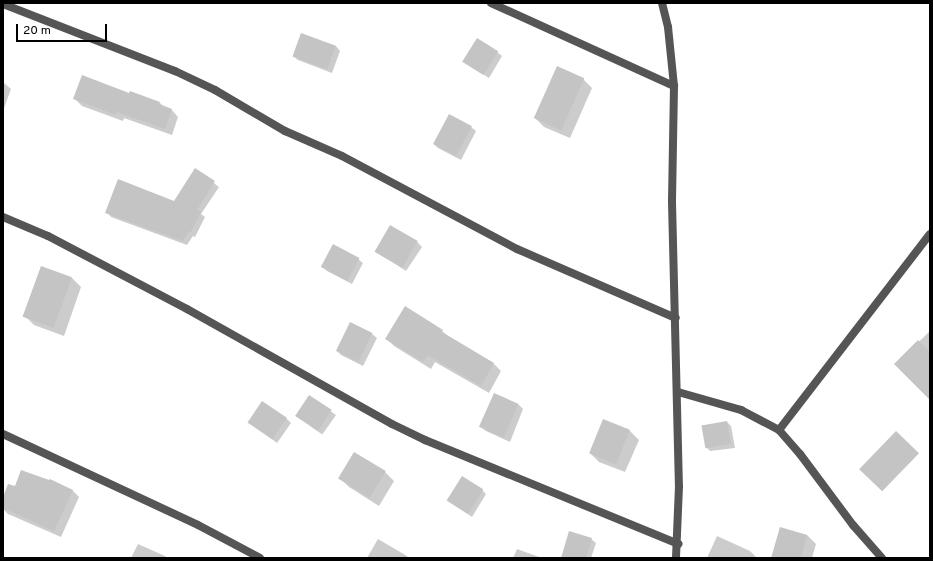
<!DOCTYPE html>
<style>
body{margin:0}
#map{position:relative;width:933px;height:561px;overflow:hidden;background:#fff;font-family:Overpass,sans-serif}
div>[style]{position:absolute}
.shadow>*{inset:0;background:#0003;transform-origin:0 0}
.building>*{inset:0;background:#c4c4c4;transform-origin:0 0}
.minor>*{height:8px;margin:-4px;padding:0 4px;transform-origin:4px;border-radius:4px;background:#555}
span{translate:-50% -50%;white-space:nowrap;text-align:center;line-height:1.15;-webkit-text-stroke:4px #fff;paint-order:stroke}
.frame{position:absolute;inset:0;border:4px solid #000;pointer-events:none}
.scale{position:absolute;left:16px;top:24px;width:91px;height:18px;box-sizing:border-box;border:2px solid #000;border-top:0;padding-left:5px;font-size:12px;line-height:14px;white-space:nowrap;color:#000;-webkit-text-stroke:3px #fff;paint-order:stroke}
</style>
<div id="map">
<div class="shadow">
<div style="clip-path:polygon(336px 46px,340px 51px,332px 73px,298px 60px,293px 56px)"></div>
<div style="clip-path:polygon(497px 52px,502px 56px,489px 78px,464px 62px)"></div>
<div style="clip-path:polygon(583px 79px,592px 88px,570px 138px,544px 127px,535px 118px)"></div>
<div style="clip-path:polygon(3px 82px,11px 89px,3px 111px)"></div>
<div style="clip-path:polygon(130px 94px,159px 102px,163px 106px,171px 109px,178px 117px,172px 135px,124px 118px,123px 121px,82px 106px,74px 98px)"></div>
<div style="clip-path:polygon(471px 127px,476px 131px,461px 160px,438px 148px,434px 144px)"></div>
<div style="clip-path:polygon(195px 169px,219px 187px,201px 214px,205px 217px,195px 237px,193px 236px,187px 245px,111px 217px,107px 212px,174px 202px)"></div>
<div style="clip-path:polygon(417px 242px,422px 247px,406px 271px,375px 251px)"></div>
<div style="clip-path:polygon(358px 259px,363px 263px,352px 284px,327px 271px,323px 266px)"></div>
<div style="clip-path:polygon(42px 267px,72px 278px,81px 287px,64px 336px,34px 325px,25px 316px)"></div>
<div style="clip-path:polygon(442px 331px,450px 338px,494px 364px,501px 371px,489px 393px,435px 362px,431px 369px,394px 346px,387px 339px)"></div>
<div style="clip-path:polygon(930px 331px,930px 393px,896px 364px)"></div>
<div style="clip-path:polygon(372px 334px,377px 338px,363px 366px,341px 355px,337px 351px)"></div>
<div style="clip-path:polygon(495px 395px,519px 405px,523px 409px,510px 442px,486px 431px,481px 427px)"></div>
<div style="left:309px;top:396px;width:33px;height:24px;rotate:35deg"></div>
<div style="clip-path:polygon(286px 418px,291px 423px,277px 443px,248px 422px)"></div>
<div style="clip-path:polygon(604px 420px,630px 431px,639px 440px,625px 472px,599px 462px,590px 453px)"></div>
<div style="clip-path:polygon(727px 422px,731px 426px,735px 448px,710px 451px,706px 447px)"></div>
<div style="clip-path:polygon(385px 472px,394px 481px,379px 506px,349px 487px,340px 478px)"></div>
<div style="clip-path:polygon(16px 488px,72px 490px,79px 497px,61px 537px,8px 514px,3px 509px,3px 500px)"></div>
<div style="clip-path:polygon(482px 490px,486px 494px,472px 517px,448px 501px)"></div>
<div style="clip-path:polygon(780px 528px,807px 535px,816px 544px,812px 558px,772px 558px)"></div>
<div style="clip-path:polygon(717px 536px,750px 551px,757px 558px,707px 558px)"></div>
<div style="clip-path:polygon(378px 539px,407px 556px,408px 558px,367px 558px)"></div>
<div style="clip-path:polygon(591px 539px,596px 543px,591px 558px,562px 558px)"></div>
<div style="clip-path:polygon(138px 544px,165px 556px,167px 558px,131px 558px)"></div>
<div style="clip-path:polygon(517px 549px,542px 558px,513px 558px)"></div>
</div>
<div class="building">
<div style="left:301px;top:33px;width:37px;height:25px;rotate:20deg"></div>
<div style="left:477px;top:38px;width:25px;height:28px;rotate:32deg"></div>
<div style="left:557px;top:66px;width:30px;height:57px;rotate:24deg"></div>
<div style="clip-path:polygon(82px 75px,129px 93px,130px 91px,160px 102px,159px 104px,172px 109px,165px 129px,117px 112px,116px 115px,73px 99px)"></div>
<div style="left:449px;top:114px;width:26px;height:34px;rotate:28deg"></div>
<div style="clip-path:polygon(195px 168px,215px 181px,197px 210px,201px 212px,190px 233px,188px 232px,183px 241px,105px 213px,118px 179px,174px 201px)"></div>
<div style="left:390px;top:225px;width:32px;height:31px;rotate:30deg"></div>
<div style="left:333px;top:244px;width:30px;height:26px;rotate:28deg"></div>
<div style="left:41px;top:266px;width:33px;height:54px;rotate:20deg"></div>
<div style="clip-path:polygon(405px 306px,443px 330px,442px 332px,494px 363px,481px 386px,428px 355px,423px 362px,385px 339px)"></div>
<div style="left:350px;top:322px;width:25px;height:32px;rotate:26deg"></div>
<div style="clip-path:polygon(918px 340px,930px 352px,930px 400px,894px 364px)"></div>
<div style="left:494px;top:393px;width:27px;height:37px;rotate:24deg"></div>
<div style="left:309px;top:395px;width:27px;height:25px;rotate:33deg"></div>
<div style="left:262px;top:401px;width:30px;height:26px;rotate:34deg"></div>
<div style="left:603px;top:419px;width:29px;height:37px;rotate:22deg"></div>
<div style="left:727px;top:421px;width:23px;height:26px;rotate:80deg"></div>
<div style="left:896px;top:431px;width:32px;height:53px;rotate:44deg"></div>
<div style="left:354px;top:452px;width:37px;height:31px;rotate:31deg"></div>
<div style="clip-path:polygon(21px 470px,49px 480px,50px 479px,73px 490px,54px 531px,3px 508px,3px 497px,8px 484px,15px 486px)"></div>
<div style="left:462px;top:476px;width:25px;height:29px;rotate:32deg"></div>
<div style="clip-path:polygon(780px 527px,807px 535px,801px 558px,771px 558px)"></div>
<div style="clip-path:polygon(569px 531px,592px 538px,586px 558px,561px 558px)"></div>
</div>
<div class="minor">
<div style="left:491px;top:3px;width:201px;rotate:24.4deg"></div>
<div style="left:662px;top:3px;width:25px;rotate:76deg"></div>
<div style="left:668px;top:27px;width:59px;rotate:84.2deg"></div>
<div style="left:674px;top:86px;width:116px;rotate:91deg"></div>
<div style="left:672px;top:202px;width:284px;rotate:88.6deg"></div>
<div style="left:679px;top:486px;width:72px;rotate:92.4deg"></div>
<div style="left:3px;top:4px;width:185px;rotate:21.3deg"></div>
<div style="left:175px;top:71px;width:44px;rotate:25.4deg"></div>
<div style="left:215px;top:90px;width:81px;rotate:30.4deg"></div>
<div style="left:285px;top:131px;width:62px;rotate:23.7deg"></div>
<div style="left:342px;top:156px;width:198px;rotate:28deg"></div>
<div style="left:517px;top:249px;width:173px;rotate:23.5deg"></div>
<div style="left:3px;top:217px;width:49px;rotate:22.9deg"></div>
<div style="left:48px;top:236px;width:157px;rotate:27.7deg"></div>
<div style="left:187px;top:309px;width:235px;rotate:29.3deg"></div>
<div style="left:392px;top:424px;width:37px;rotate:26deg"></div>
<div style="left:425px;top:440px;width:274px;rotate:22.3deg"></div>
<div style="left:678px;top:392px;width:66px;rotate:15.9deg"></div>
<div style="left:741px;top:410px;width:43px;rotate:27.8deg"></div>
<div style="left:779px;top:430px;width:32px;rotate:49deg"></div>
<div style="left:800px;top:454px;width:89px;rotate:53.3deg"></div>
<div style="left:853px;top:525px;width:44px;rotate:48.7deg"></div>
<div style="left:779px;top:430px;width:247px;rotate:-52.4deg"></div>
<div style="left:3px;top:434px;width:215px;rotate:25deg"></div>
<div style="left:198px;top:525px;width:70px;rotate:28deg"></div>
</div>
<div class="frame"></div>
<div class="scale">20 m</div>
</div>
